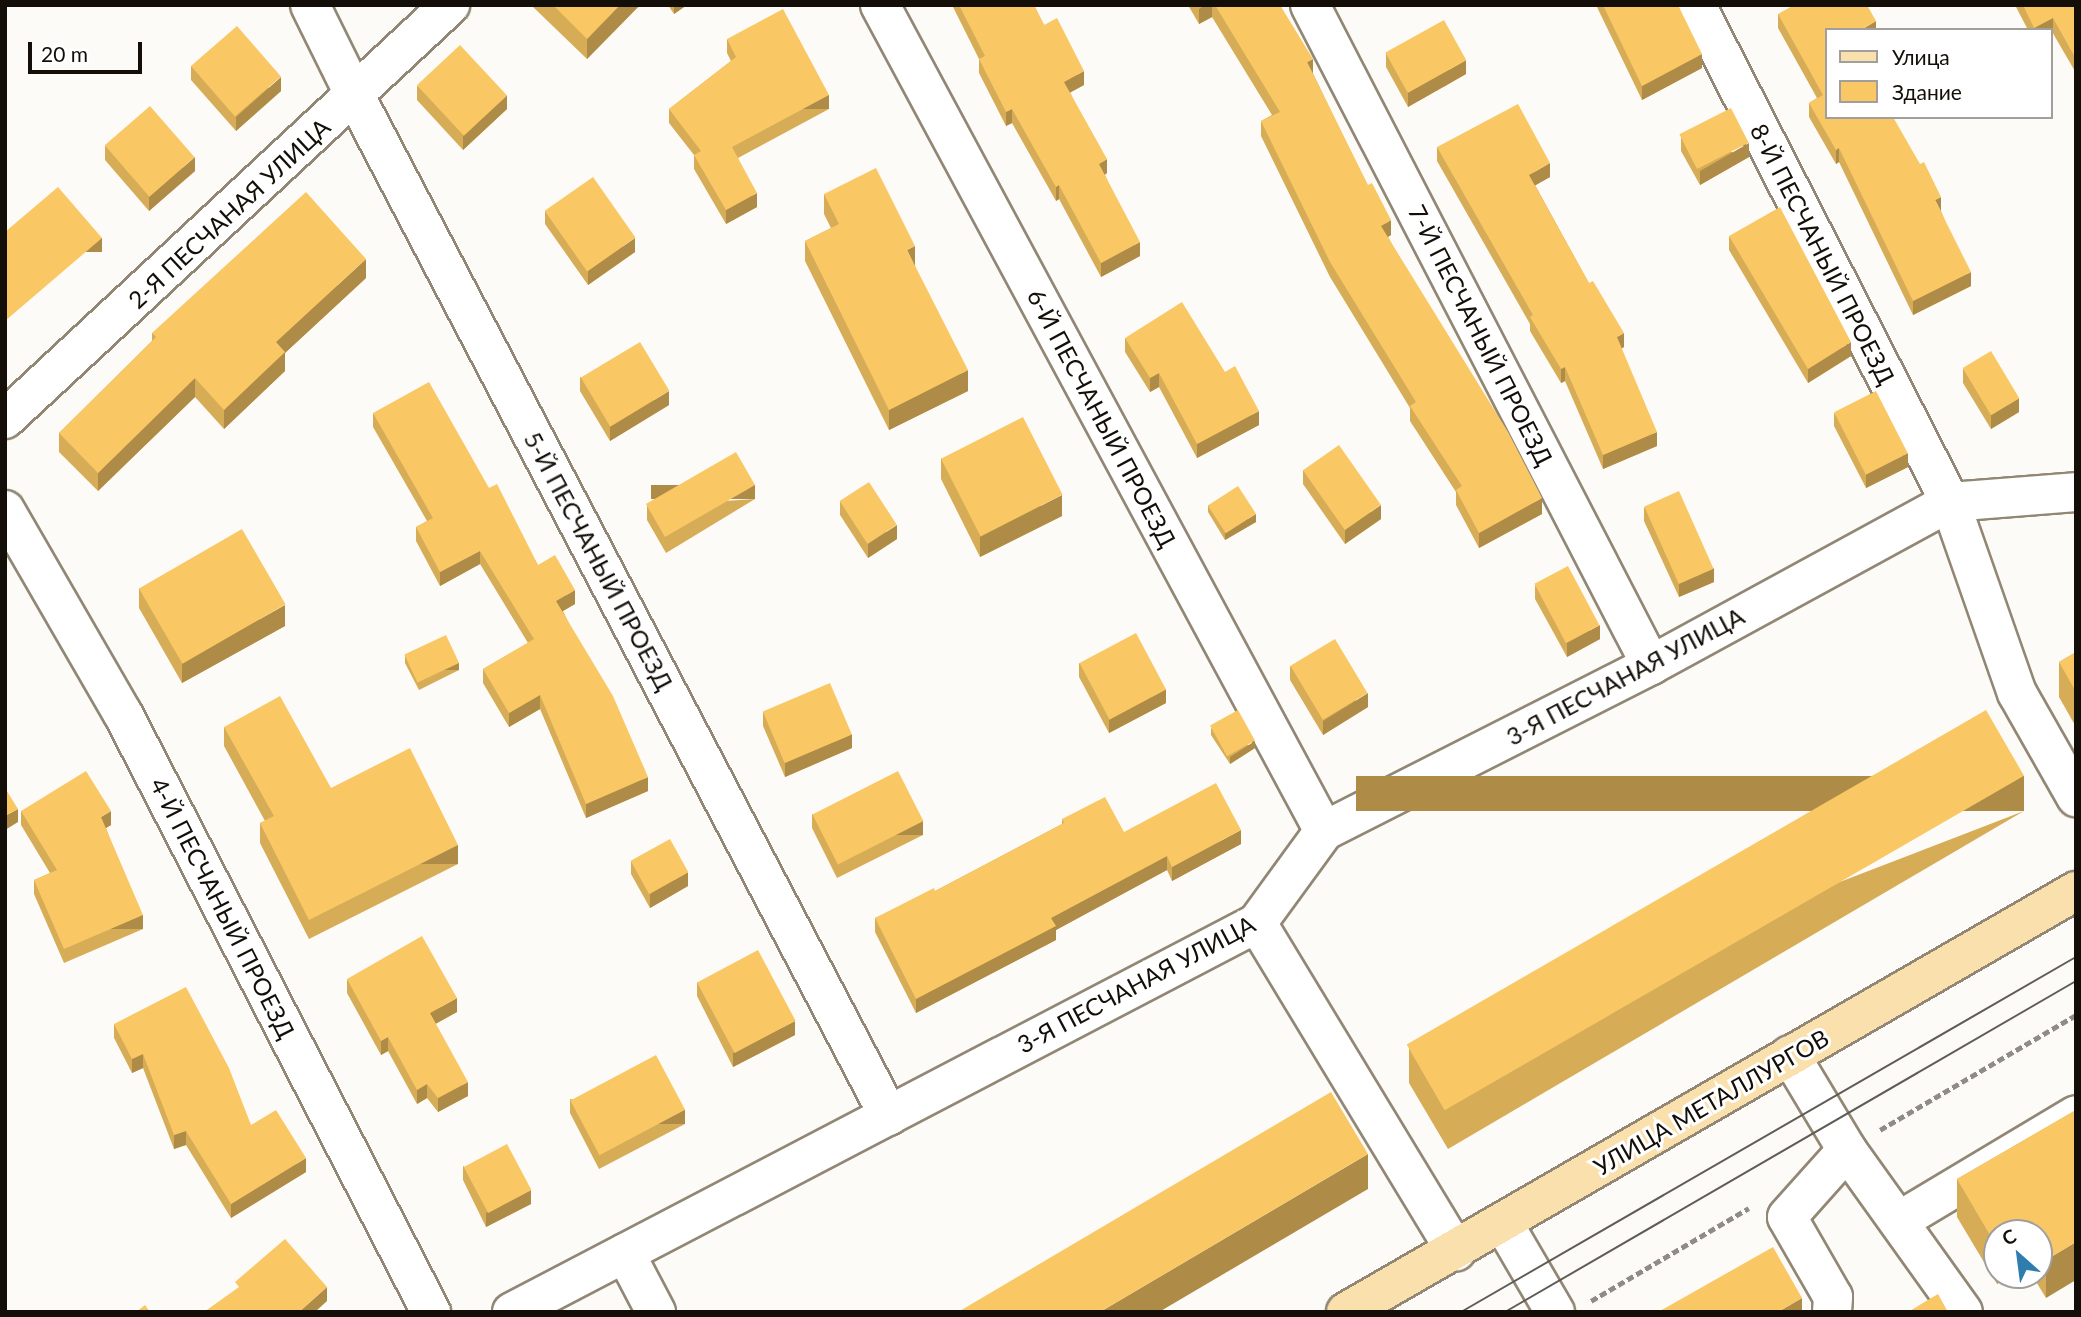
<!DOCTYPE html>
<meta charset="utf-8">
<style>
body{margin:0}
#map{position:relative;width:2081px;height:1317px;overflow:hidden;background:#fdfbf7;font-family:Lato,sans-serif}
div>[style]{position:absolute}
.path>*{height:4.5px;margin-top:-2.25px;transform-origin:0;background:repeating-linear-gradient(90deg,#8f8c87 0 7px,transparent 0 10.5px)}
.roads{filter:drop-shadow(2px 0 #918774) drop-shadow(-2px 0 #918774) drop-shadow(0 2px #918774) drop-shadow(0 -2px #918774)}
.minor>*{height:38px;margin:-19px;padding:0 19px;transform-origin:19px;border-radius:19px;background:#fff}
.major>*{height:38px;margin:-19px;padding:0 19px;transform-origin:19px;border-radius:19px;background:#fae0ad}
.tram>*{height:2px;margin:-1px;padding:0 1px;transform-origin:1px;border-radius:1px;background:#5f5b55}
.wall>*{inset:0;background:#d6ac57}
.shaded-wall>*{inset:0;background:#ae8c47;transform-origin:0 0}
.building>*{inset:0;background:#f9c865;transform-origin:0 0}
span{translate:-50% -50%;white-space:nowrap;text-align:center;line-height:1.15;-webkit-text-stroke:6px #fff;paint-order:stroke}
.street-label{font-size:24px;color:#130f08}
.frame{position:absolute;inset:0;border:7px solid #130f08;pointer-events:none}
.legend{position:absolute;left:1825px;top:28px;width:228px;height:91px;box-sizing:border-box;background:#fff;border:2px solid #a19f9c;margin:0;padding:9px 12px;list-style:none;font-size:21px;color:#130f08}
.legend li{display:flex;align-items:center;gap:14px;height:35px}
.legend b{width:35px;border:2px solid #a19f9c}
.north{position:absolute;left:1983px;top:1219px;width:70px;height:70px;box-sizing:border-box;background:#fff;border:2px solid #a19f9c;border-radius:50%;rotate:332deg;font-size:19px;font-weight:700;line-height:28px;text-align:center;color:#130f08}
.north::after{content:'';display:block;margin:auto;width:24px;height:32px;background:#2f7daf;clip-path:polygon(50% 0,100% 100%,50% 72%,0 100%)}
.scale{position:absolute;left:28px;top:42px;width:114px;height:32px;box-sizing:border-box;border:4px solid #130f08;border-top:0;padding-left:9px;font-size:21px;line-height:24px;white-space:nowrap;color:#130f08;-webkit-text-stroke:5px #fff;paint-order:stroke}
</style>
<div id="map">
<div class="path">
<div style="left:1880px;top:1130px;width:227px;rotate:-30.4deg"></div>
<div style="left:1591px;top:1301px;width:183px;rotate:-30.5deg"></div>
</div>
<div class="roads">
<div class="minor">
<div style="left:310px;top:5px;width:102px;rotate:63.7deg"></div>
<div style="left:355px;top:96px;width:1151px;rotate:62.37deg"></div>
<div style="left:880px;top:5px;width:938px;rotate:61.74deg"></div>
<div style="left:1310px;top:5px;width:743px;rotate:62.68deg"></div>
<div style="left:1696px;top:5px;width:558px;rotate:62.93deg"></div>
<div style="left:1950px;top:502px;width:202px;rotate:70.7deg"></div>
<div style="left:2017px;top:693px;width:120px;rotate:60.4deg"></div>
<div style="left:5px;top:419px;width:608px;rotate:-42.93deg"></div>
<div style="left:5px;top:510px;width:236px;rotate:60deg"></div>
<div style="left:123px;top:714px;width:673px;rotate:62.75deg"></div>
<div style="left:1257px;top:923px;width:384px;rotate:58.8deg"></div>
<div style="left:1790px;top:1055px;width:111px;rotate:59deg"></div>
<div style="left:1847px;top:1150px;width:199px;rotate:54.4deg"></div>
<div style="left:1899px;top:1221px;width:206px;rotate:-30.9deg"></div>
<div style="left:1503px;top:1223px;width:103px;rotate:59.7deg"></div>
<div style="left:625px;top:1253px;width:67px;rotate:62.3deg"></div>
<div style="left:512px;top:1312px;width:840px;rotate:-27.57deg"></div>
<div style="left:1257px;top:923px;width:114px;rotate:-53.9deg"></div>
<div style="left:1324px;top:831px;width:367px;rotate:-26.9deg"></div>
<div style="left:1651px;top:665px;width:341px;rotate:-28.6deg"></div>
<div style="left:1950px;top:502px;width:126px;rotate:-4.5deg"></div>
<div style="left:1832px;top:1312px;width:15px;rotate:-86deg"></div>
<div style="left:1833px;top:1297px;width:92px;rotate:-119.9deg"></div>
<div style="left:1787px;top:1217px;width:90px;rotate:-48.2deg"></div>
</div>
<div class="major">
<div style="left:1346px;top:1312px;width:843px;rotate:-29.97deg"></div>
</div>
</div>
<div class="tram">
<div style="left:1461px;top:1312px;width:710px;rotate:-30deg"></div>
<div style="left:1505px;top:1312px;width:660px;rotate:-30.1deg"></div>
</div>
<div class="wall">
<div style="clip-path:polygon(531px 5px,640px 5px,587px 59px)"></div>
<div style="clip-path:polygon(668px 5px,687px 5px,674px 14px)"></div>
<div style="clip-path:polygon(952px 5px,1034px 5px,1044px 25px,1084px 85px,1070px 92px,1107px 173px,1105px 175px,1140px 256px,1101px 277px,1059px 199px,1056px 201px,1012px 123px,1006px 126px,979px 73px,979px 59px)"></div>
<div style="clip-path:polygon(1188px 5px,1280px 5px,1391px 235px,1388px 237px,1542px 514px,1479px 548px,1456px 505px,1456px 492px,1410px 421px,1410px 408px,1330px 277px,1261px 136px,1261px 121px,1272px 115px,1212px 17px,1199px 24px)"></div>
<div style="clip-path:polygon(1596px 5px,1678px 5px,1702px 68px,1642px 100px)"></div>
<div style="clip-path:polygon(2015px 5px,2076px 5px,2076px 73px,2051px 30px,2028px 30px)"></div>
<div style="clip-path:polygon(1778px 14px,1876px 30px,1827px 30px,1941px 211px,1971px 286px,1913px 315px,1839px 162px,1836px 164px,1809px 117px,1809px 103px,1817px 98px,1778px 28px)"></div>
<div style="clip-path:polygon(727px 39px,829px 109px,738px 158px,757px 207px,726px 224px,694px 169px,694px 155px,669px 123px,669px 109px,731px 61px,727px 53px)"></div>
<div style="clip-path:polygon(1386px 53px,1466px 74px,1408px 107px,1386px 67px)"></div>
<div style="clip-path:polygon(191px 66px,281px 91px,236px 131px,191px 80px)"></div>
<div style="clip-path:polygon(417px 86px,507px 109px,463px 150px,417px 100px)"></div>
<div style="clip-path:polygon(1681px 137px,1749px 157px,1700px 185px,1681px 151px)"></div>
<div style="clip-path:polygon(105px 146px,195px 171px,149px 211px,105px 160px)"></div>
<div style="clip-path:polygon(1437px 147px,1550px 177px,1535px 185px,1624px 347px,1621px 349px,1657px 446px,1603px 469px,1565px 381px,1561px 383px,1530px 331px,1530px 324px,1437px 161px)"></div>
<div style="clip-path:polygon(824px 194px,915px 266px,968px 391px,889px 430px,805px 261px,805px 241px,831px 228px,824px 214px)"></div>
<div style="clip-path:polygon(545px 211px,635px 252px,588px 285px,545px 224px)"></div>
<div style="clip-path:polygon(1729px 236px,1851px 356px,1808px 383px,1729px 250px)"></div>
<div style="clip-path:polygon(366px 278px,285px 353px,285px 371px,224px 429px,195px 397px,98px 491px,59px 452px,59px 433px,152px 341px,152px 333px)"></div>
<div style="clip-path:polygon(1125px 338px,1225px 372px,1259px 425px,1197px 458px,1159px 387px,1150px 392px,1125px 352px)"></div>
<div style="clip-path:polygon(1963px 369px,2019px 412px,1991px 429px,1963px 383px)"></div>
<div style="clip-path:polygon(580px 377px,669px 405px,610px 441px,580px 391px)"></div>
<div style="clip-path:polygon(373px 413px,489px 488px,538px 565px,575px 604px,563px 611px,648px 791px,586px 818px,540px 709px,509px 727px,483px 683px,483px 669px,528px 643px,480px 564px,440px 586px,416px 541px,416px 527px,427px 521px,373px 427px)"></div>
<div style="clip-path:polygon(1834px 413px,1908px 467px,1866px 488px,1834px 426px)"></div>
<div style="clip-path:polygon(941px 458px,1062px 516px,980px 557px,941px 479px)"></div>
<div style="clip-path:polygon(1303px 470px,1381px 519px,1345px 544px,1303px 484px)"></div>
<div style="clip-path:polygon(755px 499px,666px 553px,647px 520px,647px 506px)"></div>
<div style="clip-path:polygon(840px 501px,897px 539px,868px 558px,840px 515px)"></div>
<div style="clip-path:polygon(1208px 505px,1256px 522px,1225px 540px,1208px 512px)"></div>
<div style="clip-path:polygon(1644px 507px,1714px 582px,1679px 597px,1644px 521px)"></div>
<div style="clip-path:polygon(1535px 585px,1600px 639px,1567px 657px,1535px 599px)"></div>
<div style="clip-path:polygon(139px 588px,285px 626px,182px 683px,139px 608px)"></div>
<div style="clip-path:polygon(2076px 652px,2076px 727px,2059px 697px,2059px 662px)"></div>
<div style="clip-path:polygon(405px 655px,459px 670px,419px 690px,405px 663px)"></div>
<div style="clip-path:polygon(1079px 663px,1166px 703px,1109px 733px,1079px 677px)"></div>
<div style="clip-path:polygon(1290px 666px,1368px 707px,1323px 735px,1290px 680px)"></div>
<div style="clip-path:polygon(763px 712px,852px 748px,785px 777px,763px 726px)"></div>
<div style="clip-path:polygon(224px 727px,331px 788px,458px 864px,309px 939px,260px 843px,260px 823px,265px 821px,224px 746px)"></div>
<div style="clip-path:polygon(1211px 728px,1255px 748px,1230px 764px,1211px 735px)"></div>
<div style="clip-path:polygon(21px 811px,111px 825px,106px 828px,143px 929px,64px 963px,34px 894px,34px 880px,50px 873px,21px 825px)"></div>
<div style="clip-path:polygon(2024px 811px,1448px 1149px,1409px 1083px,1409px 1048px)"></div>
<div style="clip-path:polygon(812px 814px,923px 835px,837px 878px,812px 828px)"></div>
<div style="clip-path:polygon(1062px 819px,1124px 832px,1241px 844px,1172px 881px,1167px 870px,1056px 930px,1056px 940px,916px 1013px,875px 932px,875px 918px,935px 891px,1062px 824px)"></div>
<div style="clip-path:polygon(631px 861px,688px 886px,650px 908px,631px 874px)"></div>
<div style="clip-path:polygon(347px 979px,457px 1012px,435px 1024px,468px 1096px,438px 1112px,427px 1098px,417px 1104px,388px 1051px,381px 1055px,347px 993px)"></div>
<div style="clip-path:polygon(697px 982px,795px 1035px,733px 1067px,697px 996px)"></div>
<div style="clip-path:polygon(114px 1024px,251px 1125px,306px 1172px,231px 1218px,186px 1145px,174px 1149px,143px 1068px,132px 1073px,114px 1038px)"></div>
<div style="clip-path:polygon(570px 1099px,685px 1124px,599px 1169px,570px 1113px)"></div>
<div style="clip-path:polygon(2076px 1110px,2046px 1298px,2032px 1275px,2039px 1275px,2039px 1233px,1997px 1233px,1997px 1284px,1957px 1217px,1957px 1179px)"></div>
<div style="clip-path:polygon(463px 1166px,531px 1204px,486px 1227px,463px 1180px)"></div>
</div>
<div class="shaded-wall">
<div style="clip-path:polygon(620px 5px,640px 5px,587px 59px,587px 39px)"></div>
<div style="clip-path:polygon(674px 5px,687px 5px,674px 14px)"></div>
<div style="clip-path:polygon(1205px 5px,1212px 5px,1212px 17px,1199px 24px,1199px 9px)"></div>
<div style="clip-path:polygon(2053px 18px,2053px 32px,2051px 33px,2051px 30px,2034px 30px,2034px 28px)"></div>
<div style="clip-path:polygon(1876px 21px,1876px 30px,1861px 30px)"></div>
<div style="clip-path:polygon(1702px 54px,1702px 68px,1642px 100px,1642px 86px)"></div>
<div style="clip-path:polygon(1313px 59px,1313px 74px,1307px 62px)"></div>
<div style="clip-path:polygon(1466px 60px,1466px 74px,1408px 107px,1408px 93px)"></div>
<div style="clip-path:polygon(1084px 71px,1084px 85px,1064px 96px,1064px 82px)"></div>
<div style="clip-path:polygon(281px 77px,281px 91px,236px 131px,236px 117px)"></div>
<div style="clip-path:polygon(507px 95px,507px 109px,463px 150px,463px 136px)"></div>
<div style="left:829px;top:95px;width:14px;height:110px;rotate:90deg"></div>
<div style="clip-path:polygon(1012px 109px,1012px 123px,1006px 126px,1006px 112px)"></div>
<div style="clip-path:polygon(1749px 143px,1749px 157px,1700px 185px,1700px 171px)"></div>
<div style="clip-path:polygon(1839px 148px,1839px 162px,1836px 164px,1836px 150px)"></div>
<div style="clip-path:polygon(195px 157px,195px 171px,149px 211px,149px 197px)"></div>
<div style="clip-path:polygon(1107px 159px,1107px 173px,1099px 178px,1099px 164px)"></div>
<div style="clip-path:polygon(1550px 163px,1550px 177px,1529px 189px,1529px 175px)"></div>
<div style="clip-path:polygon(1059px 185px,1059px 199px,1056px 201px,1056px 187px)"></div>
<div style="clip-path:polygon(757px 193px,757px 207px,726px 224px,726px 210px)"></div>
<div style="clip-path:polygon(1941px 197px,1941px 211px,1935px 200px)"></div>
<div style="clip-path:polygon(1391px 220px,1391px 235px,1381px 241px,1381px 226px)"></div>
<div style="left:102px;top:238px;width:14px;height:128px;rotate:90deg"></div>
<div style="clip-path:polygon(635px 238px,635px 252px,588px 285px,588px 271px)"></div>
<div style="clip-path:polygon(1140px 242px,1140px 256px,1101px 277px,1101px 263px)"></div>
<div style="clip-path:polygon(915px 246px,915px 267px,907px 250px)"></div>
<div style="clip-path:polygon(366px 259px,366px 278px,285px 353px,285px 371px,224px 429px,224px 410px,276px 342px)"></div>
<div style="clip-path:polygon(1971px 272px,1971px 286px,1913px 315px,1913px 301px)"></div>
<div style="clip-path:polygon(1624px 333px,1624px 347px,1617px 351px,1617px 337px)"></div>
<div style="clip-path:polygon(1851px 342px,1851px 356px,1808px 383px,1808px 369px)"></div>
<div style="clip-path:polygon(1565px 367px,1565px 381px,1561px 383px,1561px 369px)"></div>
<div style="clip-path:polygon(968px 370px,968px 391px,889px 430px,889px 410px)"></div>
<div style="clip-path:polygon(1159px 373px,1159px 387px,1150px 392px,1150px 378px)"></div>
<div style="clip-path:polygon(195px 378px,195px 397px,98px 491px,98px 473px)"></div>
<div style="clip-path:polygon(669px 391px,669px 405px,610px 441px,610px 427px)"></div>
<div style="clip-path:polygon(2019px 398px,2019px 412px,1991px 429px,1991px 415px)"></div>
<div style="clip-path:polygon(1259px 411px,1259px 425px,1197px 458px,1197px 444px)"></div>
<div style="clip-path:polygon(1657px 432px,1657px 446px,1603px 469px,1603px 455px)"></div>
<div style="clip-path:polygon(1908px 453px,1908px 467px,1866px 488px,1866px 474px)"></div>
<div style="left:755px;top:485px;width:14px;height:104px;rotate:90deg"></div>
<div style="clip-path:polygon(1062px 495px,1062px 516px,980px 557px,980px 537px)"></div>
<div style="clip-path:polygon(1542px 498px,1542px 514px,1479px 548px,1479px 533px)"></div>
<div style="clip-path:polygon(1381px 505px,1381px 519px,1345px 544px,1345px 530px)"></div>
<div style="clip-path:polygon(1256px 514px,1256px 522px,1225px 540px,1225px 533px)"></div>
<div style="clip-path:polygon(897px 525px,897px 539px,868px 558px,868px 544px)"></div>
<div style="clip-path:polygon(480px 551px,480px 564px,440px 586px,440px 572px)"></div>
<div style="clip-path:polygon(1714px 568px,1714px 582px,1679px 597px,1679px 583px)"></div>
<div style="clip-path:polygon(575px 590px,575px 604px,556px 615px,556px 601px)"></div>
<div style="clip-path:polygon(285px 605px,285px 626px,182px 683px,182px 663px)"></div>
<div style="clip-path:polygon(1600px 625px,1600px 639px,1567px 657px,1567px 643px)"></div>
<div style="left:459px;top:663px;width:7px;height:45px;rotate:90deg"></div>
<div style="clip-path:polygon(1166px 689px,1166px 703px,1109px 733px,1109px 720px)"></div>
<div style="clip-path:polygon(1368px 693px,1368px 707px,1323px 735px,1323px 721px)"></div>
<div style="clip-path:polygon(540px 695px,540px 709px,509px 727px,509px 713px)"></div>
<div style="clip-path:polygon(852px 734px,852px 748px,785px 777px,785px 763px)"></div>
<div style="clip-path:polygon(1255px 741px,1255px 748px,1230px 764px,1230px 757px)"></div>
<div style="left:2024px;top:776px;width:35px;height:668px;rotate:90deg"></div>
<div style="clip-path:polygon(648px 777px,648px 791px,586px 818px,586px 804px)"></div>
<div style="clip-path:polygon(18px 809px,18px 822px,5px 830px,5px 816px)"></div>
<div style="clip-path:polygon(111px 811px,111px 825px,101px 831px,101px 817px)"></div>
<div style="left:923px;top:821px;width:14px;height:96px;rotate:90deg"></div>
<div style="clip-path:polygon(1241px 830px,1241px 844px,1172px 881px,1172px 867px)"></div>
<div style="left:458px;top:845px;width:19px;height:167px;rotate:90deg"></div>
<div style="clip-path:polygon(1167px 856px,1167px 870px,1056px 930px,1056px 940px,916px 1013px,916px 999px,1051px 918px)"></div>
<div style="clip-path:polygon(688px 872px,688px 886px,650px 908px,650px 894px)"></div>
<div style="left:143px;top:915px;width:14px;height:86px;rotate:90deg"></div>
<div style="clip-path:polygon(457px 998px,457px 1012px,430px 1027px,430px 1013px)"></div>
<div style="clip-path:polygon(795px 1021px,795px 1035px,733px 1067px,733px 1053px)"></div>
<div style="clip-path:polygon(388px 1037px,388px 1051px,381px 1055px,381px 1041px)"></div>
<div style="clip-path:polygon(143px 1054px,143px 1068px,132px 1073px,132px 1059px)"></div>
<div style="clip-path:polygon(468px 1082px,468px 1096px,438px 1112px,438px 1098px)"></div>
<div style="clip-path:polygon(427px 1084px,427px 1098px,417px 1104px,417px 1090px)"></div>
<div style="left:685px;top:1110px;width:14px;height:97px;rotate:90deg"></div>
<div style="clip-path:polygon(186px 1131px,186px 1145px,174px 1149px,174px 1135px)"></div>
<div style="clip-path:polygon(1368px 1154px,1368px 1189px,1159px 1312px,1100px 1312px)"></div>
<div style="clip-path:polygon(306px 1158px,306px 1172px,231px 1218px,231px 1204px)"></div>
<div style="clip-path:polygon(531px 1190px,531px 1204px,486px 1227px,486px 1213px)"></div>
<div style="clip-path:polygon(2076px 1242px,2076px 1280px,2046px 1298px,2046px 1260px)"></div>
<div style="clip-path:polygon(1997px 1246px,1997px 1275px,2012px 1275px,1997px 1284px)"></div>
<div style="clip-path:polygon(327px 1287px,327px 1301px,315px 1312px,299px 1312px)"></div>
<div style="clip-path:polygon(1802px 1298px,1802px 1312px,1778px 1312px)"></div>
</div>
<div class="building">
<div style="clip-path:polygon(553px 5px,620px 5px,587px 39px)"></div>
<div style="clip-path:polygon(959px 5px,1034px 5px,1044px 25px,1057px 18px,1084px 71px,1064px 82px,1107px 159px,1099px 164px,1140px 242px,1101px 263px,1059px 185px,1056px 187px,1012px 109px,1006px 112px,979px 59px,985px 56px)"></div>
<div style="clip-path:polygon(1215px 5px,1280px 5px,1313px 59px,1307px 62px,1368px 185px,1372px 183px,1391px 220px,1381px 226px,1508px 432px,1542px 498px,1479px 533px,1456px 490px,1462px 486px,1410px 406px,1416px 402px,1330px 262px,1261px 121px,1280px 112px)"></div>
<div style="clip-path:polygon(1603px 5px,1678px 5px,1702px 54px,1642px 86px)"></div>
<div style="clip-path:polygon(1794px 5px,1867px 5px,1876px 21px,1861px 30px,1827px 30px,1827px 117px,1893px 117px,1920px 164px,1924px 162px,1941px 197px,1935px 200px,1971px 272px,1913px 301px,1839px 148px,1836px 150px,1809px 103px,1823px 95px,1778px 14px)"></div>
<div style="clip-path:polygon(2023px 5px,2076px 5px,2076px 59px,2053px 18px,2034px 28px)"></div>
<div style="clip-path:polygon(783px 9px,829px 95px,732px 147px,757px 193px,726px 210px,694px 155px,701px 151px,669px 109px,736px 57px,727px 39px)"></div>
<div style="left:1444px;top:20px;width:46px;height:67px;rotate:61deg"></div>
<div style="left:237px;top:26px;width:67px;height:61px;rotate:49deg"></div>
<div style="left:460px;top:45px;width:69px;height:59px;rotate:47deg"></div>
<div style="clip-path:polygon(1518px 104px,1550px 163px,1529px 175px,1589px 283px,1593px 281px,1624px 333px,1617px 337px,1657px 432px,1603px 455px,1565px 367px,1561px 369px,1530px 317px,1533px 315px,1437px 147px)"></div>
<div style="left:150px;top:106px;width:68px;height:60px;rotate:49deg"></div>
<div style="left:1731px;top:108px;width:39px;height:58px;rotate:63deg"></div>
<div style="clip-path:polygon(876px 168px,915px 246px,907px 250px,968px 370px,889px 410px,805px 241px,839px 224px,824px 194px)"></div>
<div style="left:593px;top:177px;width:74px;height:59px;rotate:55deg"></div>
<div style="clip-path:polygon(58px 187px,102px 238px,5px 321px,5px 232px)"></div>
<div style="clip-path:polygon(306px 192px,366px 259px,276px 342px,285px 352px,224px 410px,195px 378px,98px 473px,59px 433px,156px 337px,152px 333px)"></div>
<div style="clip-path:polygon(1780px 207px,1851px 342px,1808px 369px,1729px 236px)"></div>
<div style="clip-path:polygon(1182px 302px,1225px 372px,1235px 366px,1259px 411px,1197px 444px,1159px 373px,1150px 378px,1125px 338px)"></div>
<div style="left:640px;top:342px;width:57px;height:69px;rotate:59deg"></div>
<div style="left:1991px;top:351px;width:55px;height:33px;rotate:59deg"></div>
<div style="clip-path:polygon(429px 382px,489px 488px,497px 484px,538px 565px,555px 555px,575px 590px,556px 601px,613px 696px,648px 777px,586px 804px,540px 695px,509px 713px,483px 669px,534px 639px,480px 551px,440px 572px,416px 527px,433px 518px,373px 413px)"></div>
<div style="left:1876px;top:391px;width:70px;height:47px;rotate:63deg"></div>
<div style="left:1023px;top:417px;width:87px;height:92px;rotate:63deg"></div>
<div style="left:1339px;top:445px;width:73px;height:44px;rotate:55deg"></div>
<div style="left:736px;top:452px;width:38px;height:104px;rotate:60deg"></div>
<div style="left:869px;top:482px;width:51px;height:35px;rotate:57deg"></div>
<div style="left:1238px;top:486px;width:33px;height:36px;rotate:57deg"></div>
<div style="left:1679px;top:491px;width:85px;height:38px;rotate:66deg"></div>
<div style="left:242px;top:529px;width:87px;height:119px;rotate:60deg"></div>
<div style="left:1568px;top:566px;width:67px;height:38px;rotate:62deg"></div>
<div style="left:1136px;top:633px;width:64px;height:64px;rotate:62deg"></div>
<div style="left:446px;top:635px;width:31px;height:46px;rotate:65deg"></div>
<div style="left:1335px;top:639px;width:63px;height:52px;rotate:59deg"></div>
<div style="clip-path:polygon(2076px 652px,2076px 692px,2059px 662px)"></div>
<div style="left:830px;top:683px;width:56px;height:73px;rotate:67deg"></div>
<div style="clip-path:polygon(280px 696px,331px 788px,410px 748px,458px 845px,309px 920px,260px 823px,274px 816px,224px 727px)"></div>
<div style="left:1238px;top:710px;width:35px;height:32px;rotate:61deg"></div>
<div style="left:1986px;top:710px;width:76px;height:669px;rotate:60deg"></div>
<div style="clip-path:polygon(86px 771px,111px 811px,101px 817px,143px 915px,64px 949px,34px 880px,57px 870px,21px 811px)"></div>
<div style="left:898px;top:771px;width:56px;height:96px;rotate:63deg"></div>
<div style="clip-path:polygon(1216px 783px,1241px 830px,1172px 867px,1167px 856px,1051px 918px,1056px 926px,916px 999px,875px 918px,934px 888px,935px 891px,1064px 823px,1062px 819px,1105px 797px,1124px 832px)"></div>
<div style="clip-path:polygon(5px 788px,18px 809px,5px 816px)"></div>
<div style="left:670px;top:839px;width:38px;height:45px;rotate:61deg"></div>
<div style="clip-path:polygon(422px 936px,457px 998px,430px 1013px,468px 1082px,438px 1098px,427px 1084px,417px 1090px,388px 1037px,381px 1041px,347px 979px)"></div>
<div style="left:758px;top:950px;width:80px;height:69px;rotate:62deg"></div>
<div style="clip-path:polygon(186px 987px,229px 1068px,251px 1125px,276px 1110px,306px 1158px,231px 1204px,186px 1131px,174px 1135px,143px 1054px,132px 1059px,114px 1024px)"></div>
<div style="left:656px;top:1055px;width:62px;height:97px;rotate:62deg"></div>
<div style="clip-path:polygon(1331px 1092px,1368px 1154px,1100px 1312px,958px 1312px)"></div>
<div style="clip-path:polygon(2076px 1110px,2076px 1242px,2046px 1260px,2039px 1249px,2039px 1233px,2030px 1233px,2027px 1228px,2019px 1233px,1997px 1233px,1997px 1247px,1957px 1179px)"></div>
<div style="left:507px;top:1144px;width:52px;height:49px;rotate:62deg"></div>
<div style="clip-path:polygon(285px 1239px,327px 1287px,299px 1312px,204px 1312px,239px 1287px,235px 1282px)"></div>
<div style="clip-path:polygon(1773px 1247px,1802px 1298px,1778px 1312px,1658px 1312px)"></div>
<div style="clip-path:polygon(1938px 1294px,1948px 1312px,1908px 1312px)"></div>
<div style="clip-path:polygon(145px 1305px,150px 1312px,136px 1312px)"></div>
</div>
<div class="street-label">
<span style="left:229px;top:213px;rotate:-43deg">2-Я ПЕСЧАНАЯ УЛИЦА</span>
<span style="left:1823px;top:254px;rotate:63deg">8-Й ПЕСЧАНЫЙ ПРОЕЗД</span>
<span style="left:1481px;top:335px;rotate:63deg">7-Й ПЕСЧАНЫЙ ПРОЕЗД</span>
<span style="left:1102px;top:418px;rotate:62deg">6-Й ПЕСЧАНЫЙ ПРОЕЗД</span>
<span style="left:599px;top:561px;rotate:62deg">5-Й ПЕСЧАНЫЙ ПРОЕЗД</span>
<span style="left:1625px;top:676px;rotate:-28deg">3-Я ПЕСЧАНАЯ УЛИЦА</span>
<span style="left:223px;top:908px;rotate:63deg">4-Й ПЕСЧАНЫЙ ПРОЕЗД</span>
<span style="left:1136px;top:984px;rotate:-28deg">3-Я ПЕСЧАНАЯ УЛИЦА</span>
<span style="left:1711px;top:1102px;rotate:-30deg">УЛИЦА МЕТАЛЛУРГОВ</span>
</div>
<div class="frame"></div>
<ul class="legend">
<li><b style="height:9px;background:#fae0ad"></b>Улица</li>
<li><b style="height:19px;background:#f9c865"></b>Здание</li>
</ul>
<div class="north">С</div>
<div class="scale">20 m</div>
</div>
